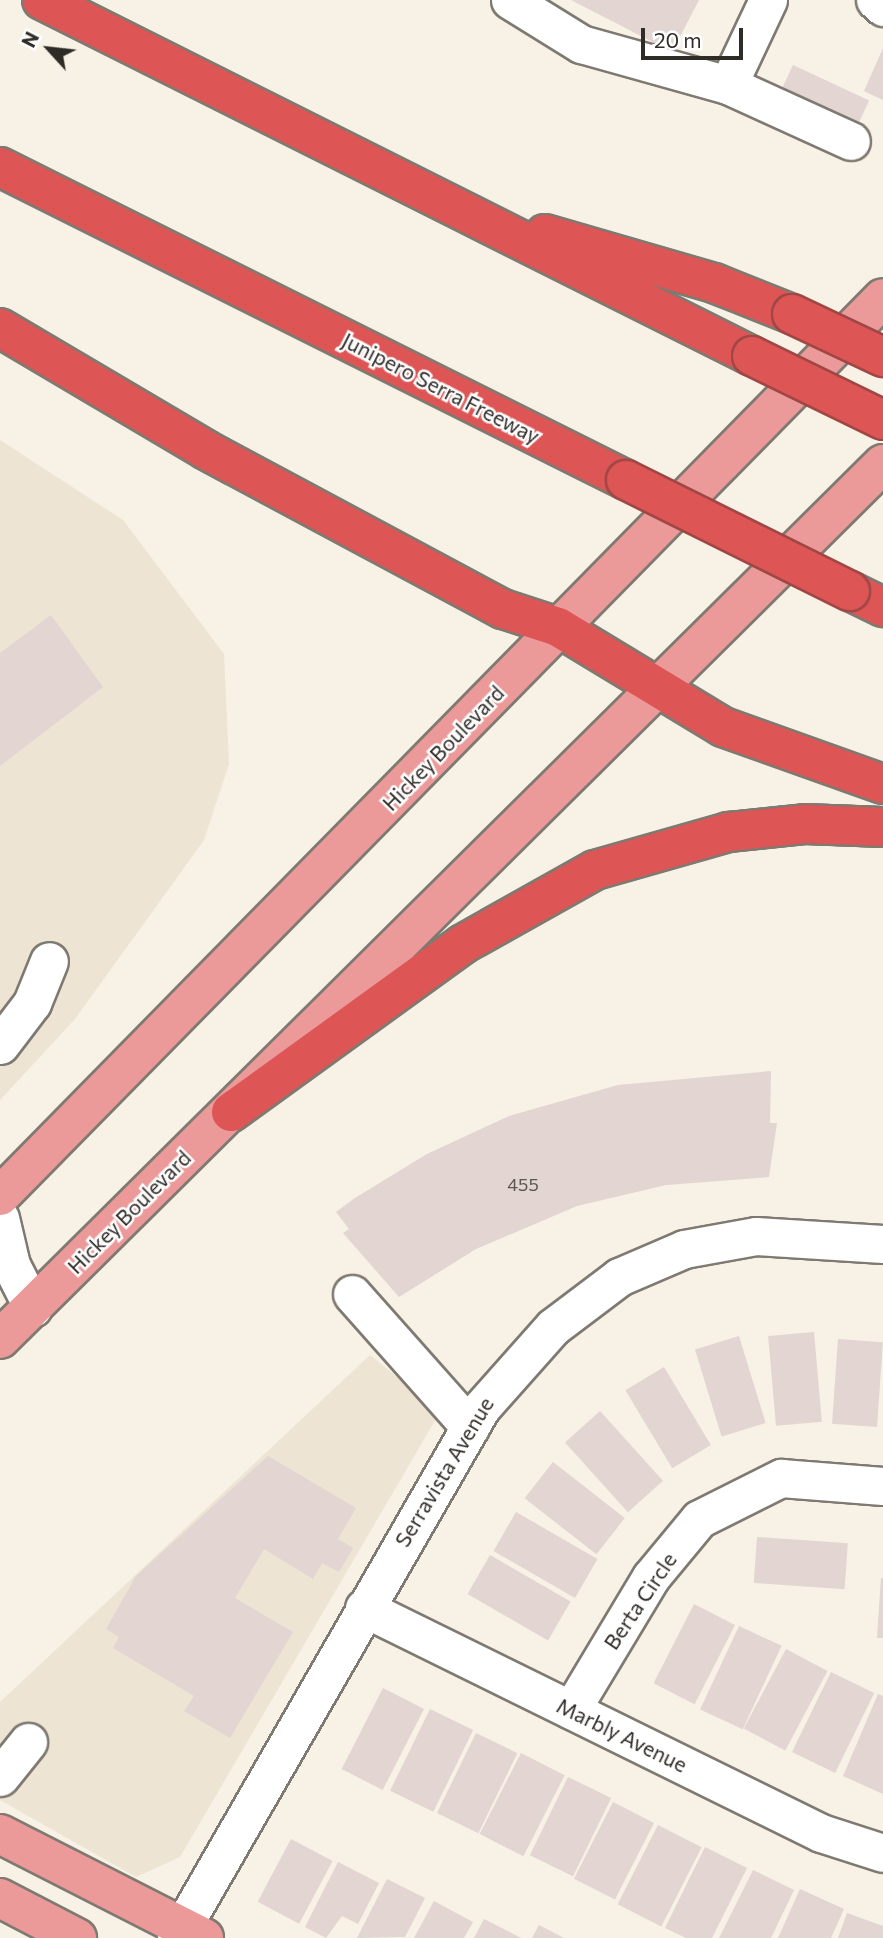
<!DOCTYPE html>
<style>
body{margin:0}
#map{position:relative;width:883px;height:1938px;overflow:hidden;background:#f7f1e6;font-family:Commissioner,sans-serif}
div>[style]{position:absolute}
.built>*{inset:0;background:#ede4d3}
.building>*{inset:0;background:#e2d5d2;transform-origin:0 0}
.roads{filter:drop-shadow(2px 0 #7f7a71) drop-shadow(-2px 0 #7f7a71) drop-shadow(0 2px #7f7a71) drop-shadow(0 -2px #7f7a71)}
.minor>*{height:37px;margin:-18.5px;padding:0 18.5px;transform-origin:18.5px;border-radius:18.5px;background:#fff}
.major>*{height:38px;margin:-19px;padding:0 19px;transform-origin:19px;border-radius:19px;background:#eb9a99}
.highway>*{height:38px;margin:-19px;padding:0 19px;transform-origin:19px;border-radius:19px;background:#dd5655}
.bridges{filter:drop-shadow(2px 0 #a04745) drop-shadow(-2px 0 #a04745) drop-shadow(0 2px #a04745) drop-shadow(0 -2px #a04745)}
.highway-bridge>*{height:38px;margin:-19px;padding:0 19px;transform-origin:19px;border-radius:19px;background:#dd5655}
span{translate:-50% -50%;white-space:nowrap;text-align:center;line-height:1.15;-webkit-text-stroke:5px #fff;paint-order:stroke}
.number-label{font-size:18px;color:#5c5652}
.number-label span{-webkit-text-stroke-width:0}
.street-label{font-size:21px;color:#2f2c28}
.north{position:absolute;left:14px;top:14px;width:70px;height:70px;-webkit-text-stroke:5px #fff;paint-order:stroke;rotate:297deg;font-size:19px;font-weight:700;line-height:28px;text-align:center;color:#2f2c28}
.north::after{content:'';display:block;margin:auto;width:24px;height:32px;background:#2f2c28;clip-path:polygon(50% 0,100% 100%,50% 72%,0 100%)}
.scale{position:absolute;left:641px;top:28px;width:102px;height:32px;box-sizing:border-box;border:4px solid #2f2c28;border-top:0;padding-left:9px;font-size:21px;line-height:24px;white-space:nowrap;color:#2f2c28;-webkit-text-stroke:5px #fff;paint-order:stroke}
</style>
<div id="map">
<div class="built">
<div style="clip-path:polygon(0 440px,123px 520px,224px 654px,229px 764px,204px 840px,75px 1019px,0 1100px)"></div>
<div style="clip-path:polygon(370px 1355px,440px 1412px,180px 1857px,136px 1877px,0 1800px,0 1702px)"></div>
</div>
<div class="building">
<div style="clip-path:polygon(571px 0,699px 0,672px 52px)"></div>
<div style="clip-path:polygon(883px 48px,883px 100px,864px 91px)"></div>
<div style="left:793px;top:65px;width:84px;height:36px;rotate:25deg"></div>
<div style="clip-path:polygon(51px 615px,103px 687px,0 766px,0 653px)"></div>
<div style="clip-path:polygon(771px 1071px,770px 1123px,777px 1123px,769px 1177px,666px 1185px,577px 1206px,476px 1249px,399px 1297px,343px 1233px,349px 1229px,336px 1212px,355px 1198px,427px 1154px,509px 1116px,618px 1085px)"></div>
<div style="left:814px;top:1332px;width:90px;height:46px;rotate:85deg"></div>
<div style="left:739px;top:1336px;width:91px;height:46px;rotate:73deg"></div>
<div style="left:838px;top:1339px;width:45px;height:85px;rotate:4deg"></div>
<div style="left:664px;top:1367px;width:91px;height:45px;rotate:59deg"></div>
<div style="left:600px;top:1411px;width:94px;height:47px;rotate:48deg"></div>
<div style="clip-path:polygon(268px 1456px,356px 1508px,338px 1539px,353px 1548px,339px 1572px,322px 1563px,313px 1579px,264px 1549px,235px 1598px,293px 1632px,230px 1738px,184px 1711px,194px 1696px,113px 1648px,119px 1637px,106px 1629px,136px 1576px)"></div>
<div style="left:553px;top:1462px;width:91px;height:46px;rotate:38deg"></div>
<div style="left:516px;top:1512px;width:94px;height:45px;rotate:30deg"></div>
<div style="left:757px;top:1537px;width:91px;height:46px;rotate:4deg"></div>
<div style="left:490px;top:1555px;width:93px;height:45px;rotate:30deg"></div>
<div style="clip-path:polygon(881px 1578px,883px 1578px,883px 1638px,877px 1638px)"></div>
<div style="left:694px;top:1604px;width:46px;height:89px;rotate:27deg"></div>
<div style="left:739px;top:1626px;width:47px;height:92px;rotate:25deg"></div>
<div style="left:786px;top:1649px;width:47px;height:90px;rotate:28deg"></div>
<div style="left:831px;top:1672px;width:48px;height:89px;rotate:26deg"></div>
<div style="left:383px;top:1688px;width:46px;height:91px;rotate:27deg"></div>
<div style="clip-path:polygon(878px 1694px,883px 1696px,883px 1794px,843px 1776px)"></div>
<div style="left:430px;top:1709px;width:48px;height:91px;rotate:26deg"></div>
<div style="left:476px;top:1733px;width:46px;height:89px;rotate:26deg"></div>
<div style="left:521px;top:1753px;width:49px;height:91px;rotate:27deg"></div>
<div style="left:568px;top:1777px;width:48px;height:87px;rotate:26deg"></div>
<div style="left:613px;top:1802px;width:46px;height:86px;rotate:27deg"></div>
<div style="left:658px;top:1825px;width:49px;height:89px;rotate:27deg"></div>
<div style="left:291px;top:1839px;width:47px;height:71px;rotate:28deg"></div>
<div style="clip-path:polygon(705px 1847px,747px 1868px,712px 1938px,686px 1938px,665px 1928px)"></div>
<div style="clip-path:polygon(338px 1862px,379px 1883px,358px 1924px,342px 1916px,326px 1938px,305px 1927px)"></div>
<div style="clip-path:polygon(753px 1870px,794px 1890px,771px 1938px,719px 1938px)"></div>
<div style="clip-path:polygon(387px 1879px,425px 1898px,405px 1937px,357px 1938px)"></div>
<div style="clip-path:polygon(800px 1889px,844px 1909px,831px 1938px,778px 1938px)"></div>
<div style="clip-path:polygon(434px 1901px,473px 1922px,464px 1938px,414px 1938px)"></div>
<div style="clip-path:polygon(847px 1913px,883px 1926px,883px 1938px,838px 1938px)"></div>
<div style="clip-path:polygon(484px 1919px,521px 1938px,474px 1938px)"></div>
<div style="clip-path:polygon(539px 1925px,564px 1938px,532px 1938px)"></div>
</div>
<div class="roads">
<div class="minor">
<div style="left:510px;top:0;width:84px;rotate:31.8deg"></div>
<div style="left:581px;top:44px;width:153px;rotate:15.6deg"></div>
<div style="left:728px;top:85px;width:94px;rotate:-64.8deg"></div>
<div style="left:875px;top:0;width:11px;rotate:41deg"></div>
<div style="left:728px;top:85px;width:135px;rotate:24.5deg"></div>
<div style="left:0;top:1045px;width:53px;rotate:-52.7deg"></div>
<div style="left:32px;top:1003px;width:45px;rotate:-68deg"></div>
<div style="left:0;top:1218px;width:48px;rotate:76.8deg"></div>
<div style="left:11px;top:1265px;width:48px;rotate:62.9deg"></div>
<div style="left:352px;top:1294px;width:178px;rotate:48.4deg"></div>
<div style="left:364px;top:1608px;width:509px;rotate:26.21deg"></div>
<div style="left:821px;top:1833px;width:65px;rotate:17.9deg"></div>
<div style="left:571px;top:1710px;width:155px;rotate:-59deg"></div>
<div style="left:651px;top:1577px;width:75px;rotate:-50.4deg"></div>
<div style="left:699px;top:1519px;width:92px;rotate:-26.6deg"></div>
<div style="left:781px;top:1478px;width:102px;rotate:4.5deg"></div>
<div style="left:0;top:1777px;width:45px;rotate:-51.3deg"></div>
<div style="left:176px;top:1938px;width:611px;rotate:-60.08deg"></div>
<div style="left:481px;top:1408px;width:108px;rotate:-48.4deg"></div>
<div style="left:553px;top:1327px;width:83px;rotate:-37.1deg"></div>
<div style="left:619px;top:1277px;width:71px;rotate:-23.3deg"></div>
<div style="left:684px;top:1249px;width:73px;rotate:-10.2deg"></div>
<div style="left:756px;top:1236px;width:127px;rotate:3.6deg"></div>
</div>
<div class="major">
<div style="left:0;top:1196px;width:1259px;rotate:-45.48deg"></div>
<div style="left:0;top:1339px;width:1243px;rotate:-44.74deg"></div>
<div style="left:0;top:1834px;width:229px;rotate:27deg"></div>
<div style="left:0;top:1898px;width:87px;rotate:27.5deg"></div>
</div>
<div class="highway">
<div style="left:42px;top:0;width:794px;rotate:26.63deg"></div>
<div style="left:0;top:167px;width:700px;rotate:26.57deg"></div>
<div style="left:545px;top:234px;width:176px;rotate:16.2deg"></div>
<div style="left:714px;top:283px;width:84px;rotate:21.7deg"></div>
<div style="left:0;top:328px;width:239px;rotate:30.6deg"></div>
<div style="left:206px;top:450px;width:337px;rotate:28.2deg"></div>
<div style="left:503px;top:609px;width:58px;rotate:18.1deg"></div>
<div style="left:558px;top:627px;width:193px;rotate:31.2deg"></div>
<div style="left:723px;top:727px;width:170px;rotate:19.6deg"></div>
<div style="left:850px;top:591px;width:37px;rotate:26deg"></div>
<div style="left:231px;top:1112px;width:286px;rotate:-35.9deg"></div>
<div style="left:463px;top:944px;width:151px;rotate:-29.3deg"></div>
<div style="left:595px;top:870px;width:138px;rotate:-15.9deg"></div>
<div style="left:728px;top:832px;width:77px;rotate:-5.9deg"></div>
<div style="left:805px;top:824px;width:78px;rotate:2.2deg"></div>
</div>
</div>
<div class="bridges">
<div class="highway-bridge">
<div style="left:792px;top:314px;width:101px;rotate:25.3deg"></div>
<div style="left:752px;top:356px;width:146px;rotate:26deg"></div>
<div style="left:626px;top:480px;width:250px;rotate:26.4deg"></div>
</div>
</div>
<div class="number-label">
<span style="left:523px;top:1184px">455</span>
</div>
<div class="street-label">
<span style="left:441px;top:388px;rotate:27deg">Junipero Serra Freeway</span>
<span style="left:443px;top:748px;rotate:-46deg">Hickey Boulevard</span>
<span style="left:129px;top:1212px;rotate:-45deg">Hickey Boulevard</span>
<span style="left:444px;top:1472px;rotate:-59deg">Serravista Avenue</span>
<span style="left:640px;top:1601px;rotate:-56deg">Berta Circle</span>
<span style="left:622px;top:1735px;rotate:26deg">Marbly Avenue</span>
</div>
<div class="north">N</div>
<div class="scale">20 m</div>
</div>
